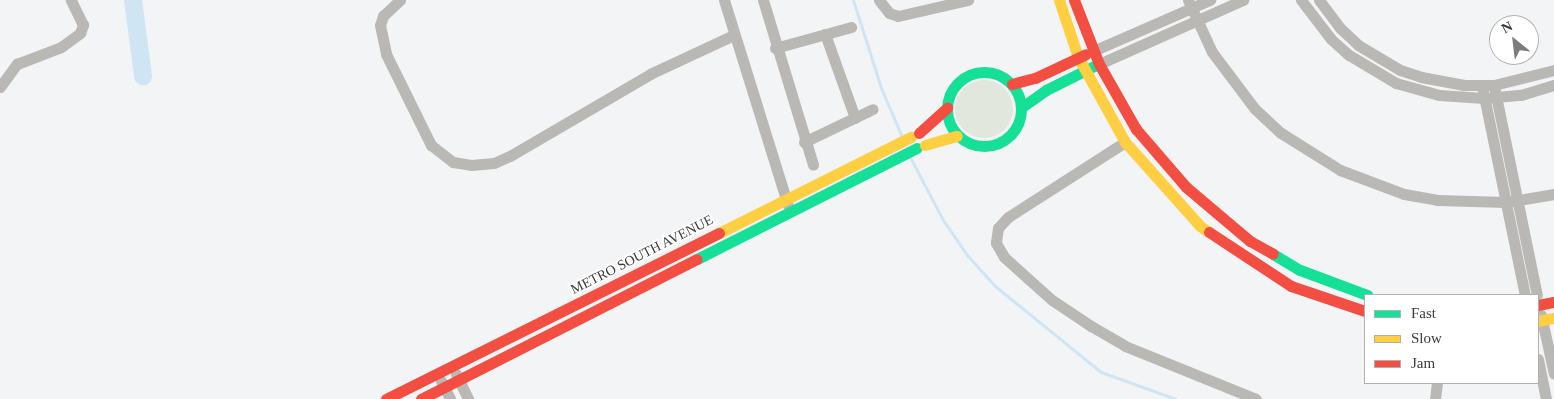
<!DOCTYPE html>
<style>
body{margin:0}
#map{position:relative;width:1554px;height:399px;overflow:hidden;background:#f3f4f5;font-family:"Times New Roman",serif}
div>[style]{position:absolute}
.green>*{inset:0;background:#e1e7dc}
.round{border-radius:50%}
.stream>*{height:3px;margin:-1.5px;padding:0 1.5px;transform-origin:1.5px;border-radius:1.5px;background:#cfe5f4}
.river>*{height:18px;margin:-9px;padding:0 9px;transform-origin:9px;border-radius:9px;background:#cfe5f4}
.street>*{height:11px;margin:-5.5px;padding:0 5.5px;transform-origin:5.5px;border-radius:5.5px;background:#b9b8b4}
.fast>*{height:11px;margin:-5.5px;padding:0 5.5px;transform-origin:5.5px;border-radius:5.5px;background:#16e098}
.fast>.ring{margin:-5.5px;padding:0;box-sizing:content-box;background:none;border:11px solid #16e098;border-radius:50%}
.slow>*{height:11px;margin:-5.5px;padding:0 5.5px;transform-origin:5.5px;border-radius:5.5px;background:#ffcf43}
.jam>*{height:11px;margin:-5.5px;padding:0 5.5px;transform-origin:5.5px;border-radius:5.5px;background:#f24e42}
span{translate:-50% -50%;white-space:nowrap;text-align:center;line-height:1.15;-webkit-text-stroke:4px #fff;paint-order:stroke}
.street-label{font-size:14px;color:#3b3b3c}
.legend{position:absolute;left:1364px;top:294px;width:175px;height:90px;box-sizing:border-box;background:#fff;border:1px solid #b1b1b1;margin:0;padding:6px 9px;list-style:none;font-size:15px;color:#3b3b3c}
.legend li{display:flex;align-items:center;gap:10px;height:25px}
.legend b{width:25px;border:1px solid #b1b1b1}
.north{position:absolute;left:1489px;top:15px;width:50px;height:50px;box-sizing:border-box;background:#fff;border:1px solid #b1b1b1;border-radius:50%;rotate:331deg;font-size:14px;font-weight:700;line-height:20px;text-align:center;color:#3b3b3c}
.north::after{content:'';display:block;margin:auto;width:18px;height:22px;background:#7b7c7d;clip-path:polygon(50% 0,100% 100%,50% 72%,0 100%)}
</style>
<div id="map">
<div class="green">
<div class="round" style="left:955px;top:80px;width:58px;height:58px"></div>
</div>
<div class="stream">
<div style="left:853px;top:0;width:92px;rotate:72.3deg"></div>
<div style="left:881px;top:88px;width:53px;rotate:66.8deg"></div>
<div style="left:910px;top:157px;width:71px;rotate:62.4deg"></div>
<div style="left:943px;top:220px;width:42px;rotate:55.6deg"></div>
<div style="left:967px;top:255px;width:42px;rotate:47.9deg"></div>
<div style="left:995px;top:286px;width:136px;rotate:39.1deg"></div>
<div style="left:1101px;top:372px;width:80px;rotate:19.8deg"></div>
</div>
<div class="river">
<div style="left:133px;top:0;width:77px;rotate:82.5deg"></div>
</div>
<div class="street">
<div style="left:400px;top:0;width:23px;rotate:137deg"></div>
<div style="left:383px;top:16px;width:9px;rotate:108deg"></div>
<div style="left:380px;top:25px;width:30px;rotate:78deg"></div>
<div style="left:386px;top:54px;width:102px;rotate:63.7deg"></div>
<div style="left:431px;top:145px;width:28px;rotate:38deg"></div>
<div style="left:453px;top:162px;width:18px;rotate:9deg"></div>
<div style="left:471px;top:165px;width:23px;rotate:-5deg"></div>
<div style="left:494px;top:163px;width:17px;rotate:-24deg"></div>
<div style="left:510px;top:156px;width:164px;rotate:-30.3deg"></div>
<div style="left:652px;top:73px;width:90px;rotate:-24.9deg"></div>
<div style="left:724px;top:0;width:215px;rotate:72.7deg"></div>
<div style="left:763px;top:0;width:172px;rotate:73.1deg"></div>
<div style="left:879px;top:0;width:16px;rotate:52deg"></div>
<div style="left:889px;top:13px;width:9px;rotate:18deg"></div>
<div style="left:898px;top:16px;width:72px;rotate:-12.9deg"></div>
<div style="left:1188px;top:0;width:57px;rotate:65.2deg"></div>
<div style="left:1212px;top:52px;width:71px;rotate:53deg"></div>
<div style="left:1255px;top:109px;width:35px;rotate:43deg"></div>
<div style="left:1281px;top:133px;width:70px;rotate:32.1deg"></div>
<div style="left:1340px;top:170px;width:68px;rotate:20.6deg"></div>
<div style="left:1404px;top:194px;width:34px;rotate:10deg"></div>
<div style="left:1437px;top:200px;width:69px;rotate:1.7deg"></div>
<div style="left:1506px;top:202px;width:49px;rotate:-9.5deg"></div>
<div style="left:1301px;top:0;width:49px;rotate:52.4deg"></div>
<div style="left:1331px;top:39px;width:24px;rotate:42deg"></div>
<div style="left:1349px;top:55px;width:55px;rotate:30.8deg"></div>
<div style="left:1396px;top:83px;width:45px;rotate:15.6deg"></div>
<div style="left:1439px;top:95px;width:45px;rotate:3.8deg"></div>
<div style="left:1484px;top:98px;width:37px;rotate:-5deg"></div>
<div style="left:1521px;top:95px;width:34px;rotate:-17deg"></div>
<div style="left:1319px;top:0;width:35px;rotate:53deg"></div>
<div style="left:1340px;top:28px;width:25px;rotate:43deg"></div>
<div style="left:1358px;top:45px;width:49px;rotate:30.8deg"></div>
<div style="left:1400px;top:70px;width:22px;rotate:18deg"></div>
<div style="left:1421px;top:77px;width:44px;rotate:10.5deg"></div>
<div style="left:1464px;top:85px;width:30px"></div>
<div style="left:1494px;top:85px;width:62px;rotate:-14deg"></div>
<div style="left:825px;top:34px;width:89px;rotate:70.3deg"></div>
<div style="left:775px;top:48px;width:79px;rotate:-15.4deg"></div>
<div style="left:1093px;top:51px;width:128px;rotate:-23.6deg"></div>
<div style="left:1099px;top:64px;width:158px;rotate:-24deg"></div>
<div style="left:0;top:87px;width:29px;rotate:-54deg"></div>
<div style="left:17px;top:64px;width:47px;rotate:-21.1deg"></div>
<div style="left:61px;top:47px;width:24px;rotate:-36deg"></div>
<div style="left:80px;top:33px;width:9px;rotate:-69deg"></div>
<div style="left:83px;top:25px;width:28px;rotate:-116deg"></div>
<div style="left:1483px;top:91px;width:208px;rotate:78.4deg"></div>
<div style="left:1495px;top:91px;width:208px;rotate:78.4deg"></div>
<div style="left:804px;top:142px;width:76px;rotate:-25.6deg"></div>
<div style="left:1125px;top:142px;width:139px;rotate:147.3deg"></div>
<div style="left:1008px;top:217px;width:15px;rotate:132deg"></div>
<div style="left:998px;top:228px;width:15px;rotate:98deg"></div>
<div style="left:996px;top:243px;width:16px;rotate:60deg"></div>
<div style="left:1004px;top:257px;width:64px;rotate:41.9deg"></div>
<div style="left:1052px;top:300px;width:47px;rotate:33.7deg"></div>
<div style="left:1091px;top:326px;width:39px;rotate:30deg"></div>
<div style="left:1125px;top:346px;width:141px;rotate:22deg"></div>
<div style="left:1541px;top:315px;width:60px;rotate:77.6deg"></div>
<div style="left:1538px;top:359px;width:41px;rotate:78.7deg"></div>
<div style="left:456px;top:374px;width:28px;rotate:64deg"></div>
<div style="left:441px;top:381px;width:20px;rotate:63deg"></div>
<div style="left:1435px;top:399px;width:16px;rotate:-83deg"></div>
</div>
<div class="fast">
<div class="ring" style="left:947px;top:72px;width:63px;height:63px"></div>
<div style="left:1022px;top:107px;width:29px;rotate:-35deg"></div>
<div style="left:1046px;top:90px;width:54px;rotate:-26.6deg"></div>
<div style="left:1273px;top:254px;width:31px;rotate:31deg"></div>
<div style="left:1300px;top:270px;width:72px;rotate:20.5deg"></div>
<div style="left:697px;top:259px;width:246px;rotate:-26.8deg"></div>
</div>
<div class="slow">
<div style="left:1059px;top:0;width:60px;rotate:71.6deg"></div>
<div style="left:1078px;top:57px;width:97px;rotate:61.1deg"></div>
<div style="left:1125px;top:142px;width:113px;rotate:48.2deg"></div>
<div style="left:1200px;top:226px;width:11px;rotate:34deg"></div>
<div style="left:925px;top:145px;width:33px;rotate:-16deg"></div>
<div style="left:719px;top:233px;width:215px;rotate:-26.6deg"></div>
<div style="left:1538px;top:321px;width:16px;rotate:-11deg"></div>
</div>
<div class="jam">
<div style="left:1074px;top:0;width:69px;rotate:68.7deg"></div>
<div style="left:1099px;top:64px;width:75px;rotate:60.4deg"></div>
<div style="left:1136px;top:129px;width:77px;rotate:49.2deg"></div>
<div style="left:1186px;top:187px;width:84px;rotate:40.2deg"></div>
<div style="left:1250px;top:241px;width:26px;rotate:29deg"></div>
<div style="left:1012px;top:84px;width:24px;rotate:-15deg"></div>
<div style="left:1035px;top:78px;width:56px;rotate:-25.2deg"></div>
<div style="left:919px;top:133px;width:38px;rotate:-42deg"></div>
<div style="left:1209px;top:232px;width:98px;rotate:33.4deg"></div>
<div style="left:1291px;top:286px;width:78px;rotate:18.7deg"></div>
<div style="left:1538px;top:305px;width:16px;rotate:-11deg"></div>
<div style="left:386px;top:399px;width:372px;rotate:-26.5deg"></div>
<div style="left:421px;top:399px;width:309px;rotate:-26.9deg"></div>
</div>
<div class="street-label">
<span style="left:642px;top:255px;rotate:-27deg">METRO SOUTH AVENUE</span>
</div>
<ul class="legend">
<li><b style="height:6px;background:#16e098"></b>Fast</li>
<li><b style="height:6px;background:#ffcf43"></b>Slow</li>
<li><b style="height:6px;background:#f24e42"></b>Jam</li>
</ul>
<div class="north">N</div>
</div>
